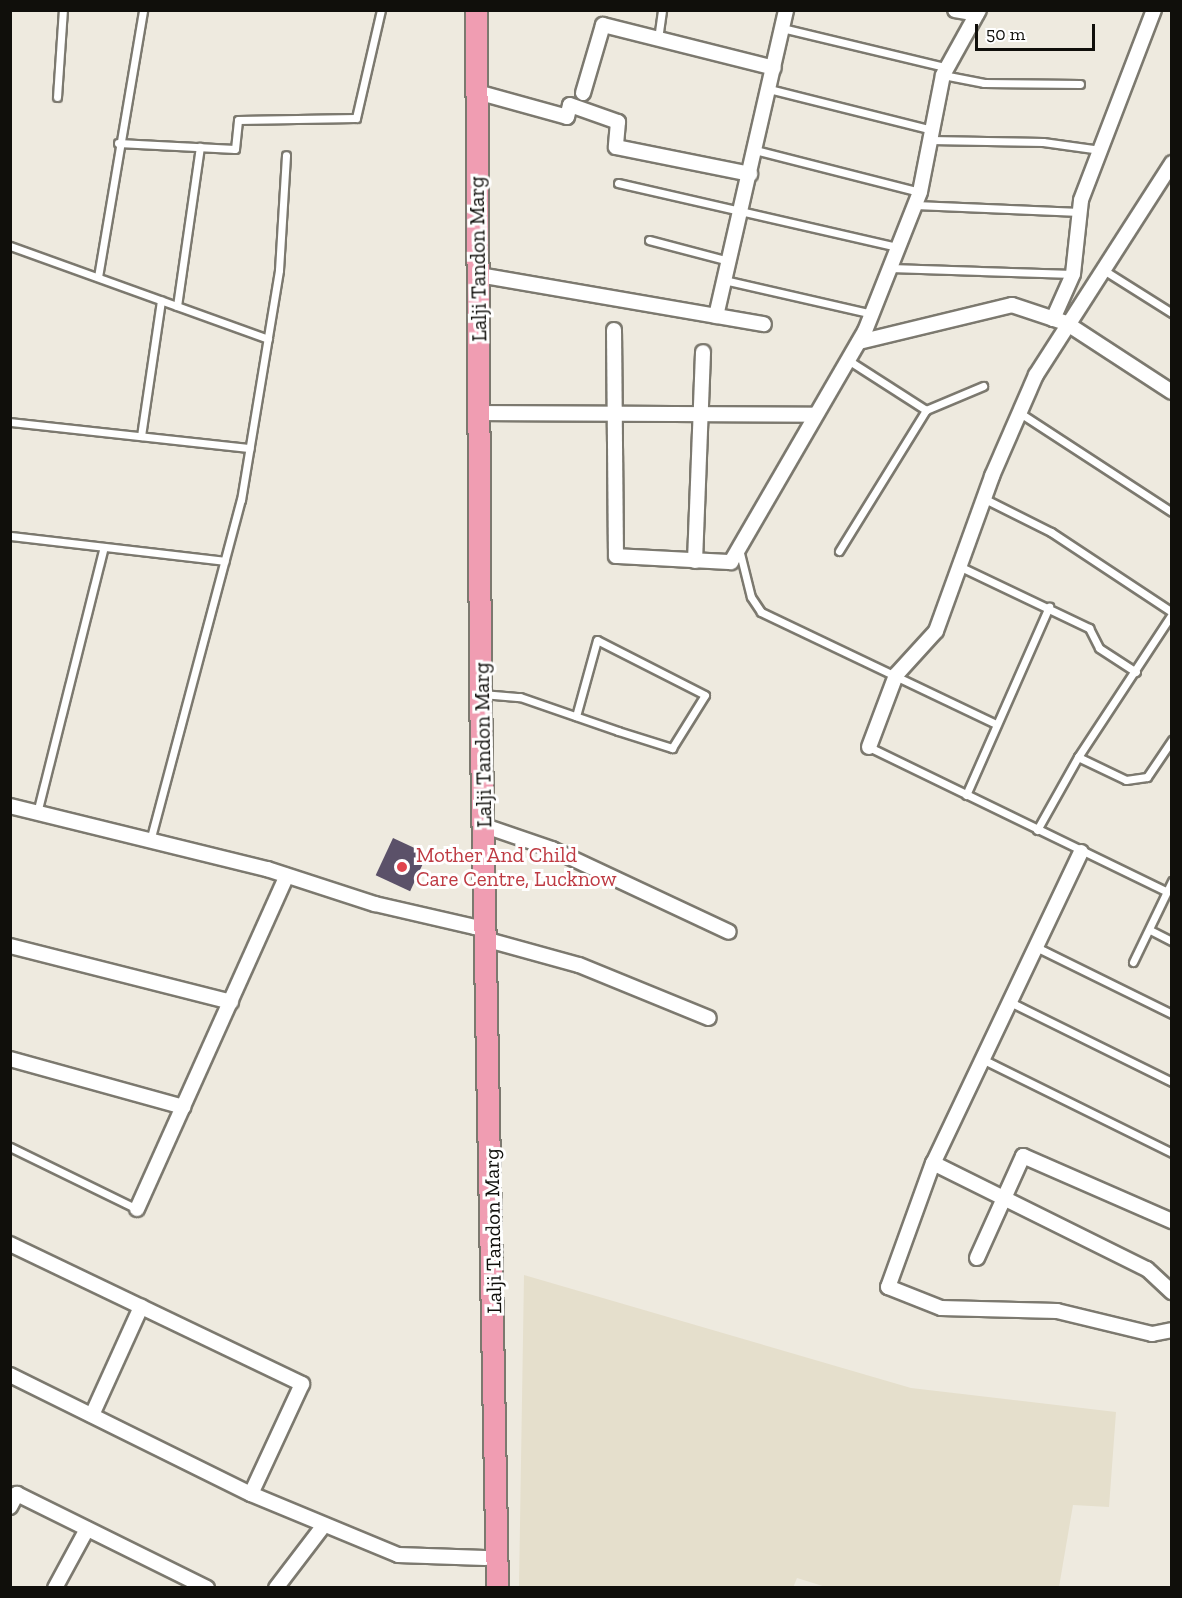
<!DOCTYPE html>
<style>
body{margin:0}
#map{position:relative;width:1182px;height:1598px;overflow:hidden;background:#eeeadf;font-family:"Zilla Slab",serif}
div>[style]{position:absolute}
.built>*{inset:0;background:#e5dfcc}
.building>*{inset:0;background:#5b5169;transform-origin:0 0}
.roads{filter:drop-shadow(2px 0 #7c796f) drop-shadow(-2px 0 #7c796f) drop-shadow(0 2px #7c796f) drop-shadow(0 -2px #7c796f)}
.service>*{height:7px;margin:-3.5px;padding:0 3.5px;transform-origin:3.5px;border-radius:3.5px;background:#fff}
.minor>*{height:14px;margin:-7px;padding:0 7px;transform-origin:7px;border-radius:7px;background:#fff}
.primary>*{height:21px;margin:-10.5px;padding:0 10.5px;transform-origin:10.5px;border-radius:10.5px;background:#f09db2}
.dots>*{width:16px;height:16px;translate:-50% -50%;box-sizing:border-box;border:3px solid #fff;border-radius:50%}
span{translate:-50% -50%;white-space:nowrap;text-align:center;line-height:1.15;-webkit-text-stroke:6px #fff;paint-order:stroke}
.street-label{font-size:21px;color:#100f0b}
.health-label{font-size:21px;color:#be3a42}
.left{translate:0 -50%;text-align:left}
.frame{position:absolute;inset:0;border:12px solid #100f0b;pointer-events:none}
.scale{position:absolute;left:975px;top:24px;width:120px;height:27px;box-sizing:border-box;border:3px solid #100f0b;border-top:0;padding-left:8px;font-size:18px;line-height:21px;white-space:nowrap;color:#100f0b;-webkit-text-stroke:4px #fff;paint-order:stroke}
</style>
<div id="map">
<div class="built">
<div style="clip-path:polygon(524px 1275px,911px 1388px,1116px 1412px,1109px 1507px,1073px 1505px,1059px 1587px,829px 1588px,797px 1578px,793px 1588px,519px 1587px)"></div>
</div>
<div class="building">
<div style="left:393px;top:838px;width:38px;height:41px;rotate:25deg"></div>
</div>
<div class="roads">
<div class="service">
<div style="left:782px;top:28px;width:171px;rotate:13.5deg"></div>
<div style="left:658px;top:39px;width:29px;rotate:-82deg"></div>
<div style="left:943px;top:75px;width:42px;rotate:11deg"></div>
<div style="left:984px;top:83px;width:96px;rotate:0.6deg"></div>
<div style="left:769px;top:89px;width:168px;rotate:14.1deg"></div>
<div style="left:57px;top:97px;width:87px;rotate:-86.1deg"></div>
<div style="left:930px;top:140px;width:113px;rotate:1deg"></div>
<div style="left:1043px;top:142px;width:58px;rotate:8deg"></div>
<div style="left:118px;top:143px;width:117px;rotate:2.9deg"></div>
<div style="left:235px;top:149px;width:29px;rotate:-84deg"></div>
<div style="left:238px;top:120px;width:118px;rotate:-1deg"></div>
<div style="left:356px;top:118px;width:111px;rotate:-77deg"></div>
<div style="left:755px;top:150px;width:170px;rotate:14.3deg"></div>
<div style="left:618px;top:183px;width:287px;rotate:12.9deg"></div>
<div style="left:915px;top:205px;width:165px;rotate:2.4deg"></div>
<div style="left:649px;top:240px;width:83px;rotate:14.7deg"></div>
<div style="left:10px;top:246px;width:274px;rotate:19.8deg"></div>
<div style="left:890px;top:268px;width:183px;rotate:1.9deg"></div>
<div style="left:1102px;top:269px;width:83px;rotate:32.2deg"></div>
<div style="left:98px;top:277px;width:271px;rotate:-80.4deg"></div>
<div style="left:724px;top:280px;width:152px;rotate:12.9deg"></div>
<div style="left:177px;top:306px;width:161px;rotate:-81.8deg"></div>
<div style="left:848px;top:360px;width:93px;rotate:32.7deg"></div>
<div style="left:926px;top:410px;width:62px;rotate:-22.8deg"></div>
<div style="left:1020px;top:413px;width:181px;rotate:33.1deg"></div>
<div style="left:10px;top:422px;width:241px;rotate:6.2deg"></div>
<div style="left:141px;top:436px;width:137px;rotate:-81.6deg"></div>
<div style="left:985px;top:499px;width:74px;rotate:26.6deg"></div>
<div style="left:1051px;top:532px;width:145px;rotate:33.5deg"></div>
<div style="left:10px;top:536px;width:216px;rotate:6.6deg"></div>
<div style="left:739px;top:549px;width:49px;rotate:76deg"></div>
<div style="left:751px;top:597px;width:18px;rotate:56deg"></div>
<div style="left:761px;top:612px;width:260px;rotate:25.5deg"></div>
<div style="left:839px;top:551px;width:166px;rotate:-58.3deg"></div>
<div style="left:963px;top:568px;width:140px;rotate:25.5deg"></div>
<div style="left:1089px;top:628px;width:22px;rotate:63deg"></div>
<div style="left:1099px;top:648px;width:44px;rotate:33deg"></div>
<div style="left:482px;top:694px;width:38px;rotate:5deg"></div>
<div style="left:520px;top:697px;width:104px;rotate:19.1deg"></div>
<div style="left:618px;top:731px;width:57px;rotate:17.5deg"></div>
<div style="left:672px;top:748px;width:62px;rotate:-58.1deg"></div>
<div style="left:705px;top:695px;width:121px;rotate:-153deg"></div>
<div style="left:597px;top:640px;width:79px;rotate:105.4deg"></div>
<div style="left:869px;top:747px;width:330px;rotate:25.9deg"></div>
<div style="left:1078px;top:757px;width:53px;rotate:25.6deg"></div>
<div style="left:1126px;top:780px;width:21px;rotate:-8deg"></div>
<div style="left:1147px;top:777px;width:45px;rotate:-56deg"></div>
<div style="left:966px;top:795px;width:206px;rotate:-66.2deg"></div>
<div style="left:37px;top:813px;width:274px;rotate:-75.9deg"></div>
<div style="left:1037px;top:830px;width:84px;rotate:-60.7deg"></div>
<div style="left:1078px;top:757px;width:171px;rotate:-56.7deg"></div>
<div style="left:150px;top:841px;width:353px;rotate:-75.1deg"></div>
<div style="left:241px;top:500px;width:233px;rotate:-80.6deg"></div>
<div style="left:279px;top:270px;width:115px;rotate:-86.5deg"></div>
<div style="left:1150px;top:930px;width:25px;rotate:27deg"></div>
<div style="left:1036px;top:947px;width:152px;rotate:26.2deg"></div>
<div style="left:1133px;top:962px;width:90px;rotate:-64.3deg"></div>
<div style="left:1010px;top:1002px;width:181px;rotate:26.3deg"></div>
<div style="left:982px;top:1059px;width:212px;rotate:26.3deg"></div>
<div style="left:10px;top:1147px;width:141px;rotate:26deg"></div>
</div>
<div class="minor">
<div style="left:955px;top:10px;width:22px;rotate:10deg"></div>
<div style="left:477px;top:92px;width:93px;rotate:15.5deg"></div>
<div style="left:567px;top:117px;width:12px;rotate:-76deg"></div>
<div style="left:570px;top:105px;width:51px;rotate:19.5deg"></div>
<div style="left:618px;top:122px;width:25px;rotate:95deg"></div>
<div style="left:616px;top:147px;width:137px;rotate:11.4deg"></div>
<div style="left:583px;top:93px;width:71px;rotate:-73.6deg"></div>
<div style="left:603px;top:25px;width:176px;rotate:14.1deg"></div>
<div style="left:479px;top:275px;width:289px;rotate:9.8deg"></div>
<div style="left:716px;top:316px;width:314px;rotate:-77.1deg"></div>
<div style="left:1053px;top:319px;width:49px;rotate:-66deg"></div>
<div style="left:1073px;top:274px;width:74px;rotate:-83.8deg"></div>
<div style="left:1081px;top:200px;width:204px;rotate:-69deg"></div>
<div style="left:614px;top:330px;width:226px;rotate:89.5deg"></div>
<div style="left:616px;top:556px;width:115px;rotate:3deg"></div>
<div style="left:731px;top:562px;width:267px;rotate:-59.9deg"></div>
<div style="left:865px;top:331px;width:149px;rotate:-68.4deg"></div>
<div style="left:920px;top:192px;width:119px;rotate:-78.9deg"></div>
<div style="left:943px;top:75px;width:74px;rotate:-61deg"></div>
<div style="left:859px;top:342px;width:157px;rotate:-13.6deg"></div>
<div style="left:1012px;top:305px;width:57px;rotate:18.4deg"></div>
<div style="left:1066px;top:323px;width:126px;rotate:33.1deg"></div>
<div style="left:480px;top:413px;width:335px;rotate:0.3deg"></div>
<div style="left:695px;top:561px;width:209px;rotate:-87.8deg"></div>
<div style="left:869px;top:747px;width:77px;rotate:-69.4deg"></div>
<div style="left:896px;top:675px;width:59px;rotate:-47.7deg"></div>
<div style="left:936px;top:631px;width:165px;rotate:-70.1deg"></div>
<div style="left:992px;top:476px;width:110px;rotate:-66.5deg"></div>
<div style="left:1036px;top:375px;width:252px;rotate:-57.3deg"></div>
<div style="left:10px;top:806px;width:265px;rotate:13.8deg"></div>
<div style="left:267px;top:869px;width:114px;rotate:18deg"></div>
<div style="left:375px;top:904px;width:103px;rotate:13deg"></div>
<div style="left:475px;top:927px;width:13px;rotate:-9deg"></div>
<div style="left:485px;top:826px;width:71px;rotate:18.9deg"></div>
<div style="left:552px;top:849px;width:195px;rotate:25.1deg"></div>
<div style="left:1081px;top:852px;width:344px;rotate:115.4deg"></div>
<div style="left:933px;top:1163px;width:132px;rotate:109.9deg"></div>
<div style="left:888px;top:1287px;width:57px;rotate:21.6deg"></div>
<div style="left:941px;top:1308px;width:116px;rotate:1.5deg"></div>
<div style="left:1057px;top:1311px;width:98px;rotate:13.6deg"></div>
<div style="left:1152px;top:1334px;width:20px;rotate:-11deg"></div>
<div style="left:488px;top:940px;width:94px;rotate:15.4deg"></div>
<div style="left:579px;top:965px;width:140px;rotate:22.2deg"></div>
<div style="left:10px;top:946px;width:228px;rotate:14.2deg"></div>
<div style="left:10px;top:1059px;width:180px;rotate:15.5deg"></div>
<div style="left:933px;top:1163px;width:239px;rotate:26.4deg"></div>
<div style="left:1147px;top:1269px;width:34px;rotate:43deg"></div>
<div style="left:137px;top:1209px;width:365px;rotate:-65.8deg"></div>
<div style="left:10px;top:1244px;width:324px;rotate:25.6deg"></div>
<div style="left:302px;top:1384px;width:121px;rotate:114.9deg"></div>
<div style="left:977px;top:1258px;width:112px;rotate:-65.7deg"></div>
<div style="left:1023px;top:1156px;width:163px;rotate:23.6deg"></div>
<div style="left:10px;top:1375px;width:269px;rotate:26.3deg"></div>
<div style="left:251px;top:1494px;width:159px;rotate:22.5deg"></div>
<div style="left:398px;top:1555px;width:87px;rotate:2deg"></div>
<div style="left:92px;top:1415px;width:119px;rotate:-65.6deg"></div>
<div style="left:10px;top:1507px;width:15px;rotate:-62deg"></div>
<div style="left:17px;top:1494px;width:212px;rotate:26.3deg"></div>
<div style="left:55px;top:1588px;width:67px;rotate:-61.5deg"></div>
<div style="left:276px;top:1588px;width:79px;rotate:-52.7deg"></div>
</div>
<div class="primary">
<div style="left:476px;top:10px;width:683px;rotate:89.66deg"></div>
<div style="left:480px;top:693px;width:895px;rotate:88.91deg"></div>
</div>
</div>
<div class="dots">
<div style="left:402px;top:867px;background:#e0444e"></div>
</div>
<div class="street-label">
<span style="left:478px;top:259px;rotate:-91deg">Lalji Tandon Marg</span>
<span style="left:483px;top:745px;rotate:-91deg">Lalji Tandon Marg</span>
<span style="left:493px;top:1231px;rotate:-91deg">Lalji Tandon Marg</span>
</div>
<div class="health-label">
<span class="left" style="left:416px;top:867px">Mother And Child<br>Care Centre, Lucknow</span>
</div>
<div class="frame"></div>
<div class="scale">50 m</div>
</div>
